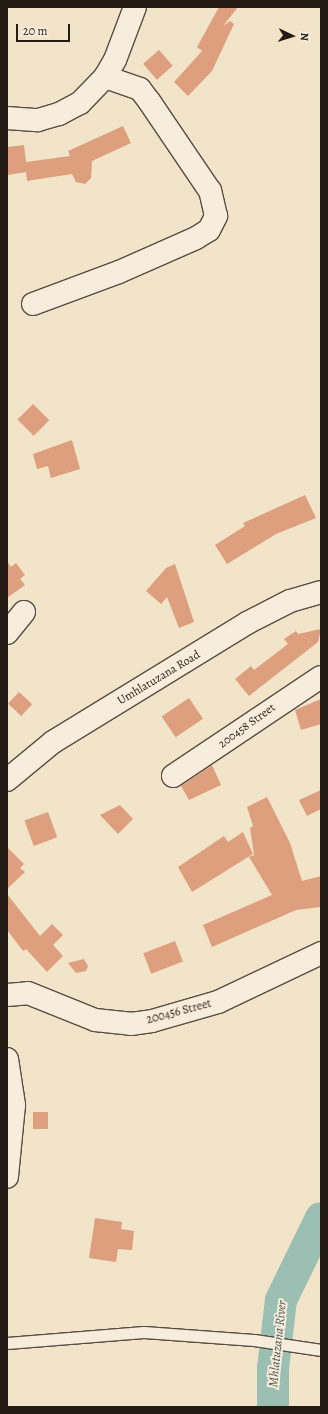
<!DOCTYPE html>
<style>
body{margin:0}
#map{position:relative;width:328px;height:1414px;overflow:hidden;background:#f1e4c9;font-family:Alegreya,serif}
div>[style]{position:absolute}
.river>*{height:32px;margin:-16px;padding:0 16px;transform-origin:16px;border-radius:16px;background:#9bbfb3}
.building>*{inset:0;background:#dd9f7d;transform-origin:0 0}
.roads{filter:drop-shadow(1px 0 #584d42) drop-shadow(-1px 0 #584d42) drop-shadow(0 1px #584d42) drop-shadow(0 -1px #584d42)}
.lane>*{height:11px;margin:-5.5px;padding:0 5.5px;transform-origin:5.5px;border-radius:5.5px;background:#f6eddc}
.street>*{height:22px;margin:-11px;padding:0 11px;transform-origin:11px;border-radius:11px;background:#f6eddc}
.secondary>*{height:22px;margin:-11px;padding:0 11px;transform-origin:11px;border-radius:11px;background:#f6eddc}
span{translate:-50% -50%;white-space:nowrap;text-align:center;line-height:1.15;-webkit-text-stroke:4px #f6eddc;paint-order:stroke}
.street-label{font-size:12px;color:#251b15}
.water-label{font-size:13px;color:#4e544c;font-style:italic}
.frame{position:absolute;inset:0;border:8px solid #251b15;pointer-events:none}
.north{position:absolute;left:272px;top:16px;width:40px;height:40px;-webkit-text-stroke:3px #f6eddc;paint-order:stroke;rotate:94deg;font-size:11px;font-weight:700;line-height:16px;text-align:center;color:#251b15}
.north::after{content:'';display:block;margin:auto;width:14px;height:18px;background:#251b15;clip-path:polygon(50% 0,100% 100%,50% 72%,0 100%)}
.scale{position:absolute;left:16px;top:24px;width:54px;height:18px;box-sizing:border-box;border:2px solid #251b15;border-top:0;padding-left:5px;font-size:12px;line-height:14px;white-space:nowrap;color:#251b15;-webkit-text-stroke:3px #f6eddc;paint-order:stroke}
</style>
<div id="map">
<div class="river">
<div style="left:273px;top:1407px;width:39px;rotate:-90deg"></div>
<div style="left:273px;top:1368px;width:68px;rotate:-83.3deg"></div>
<div style="left:281px;top:1300px;width:91px;rotate:-64deg"></div>
</div>
<div class="building">
<div style="clip-path:polygon(219px 7px,238px 7px,223px 26px,230px 21px,234px 24px,212px 71px,188px 96px,174px 82px,202px 51px,197px 47px)"></div>
<div style="left:159px;top:50px;width:21px;height:21px;rotate:49deg"></div>
<div style="clip-path:polygon(123px 126px,131px 143px,92px 161px,91px 178px,85px 184px,76px 182px,72px 174px,27px 181px,26px 172px,8px 175px,7px 147px,24px 145px,26px 162px,70px 156px,68px 151px)"></div>
<div style="left:33px;top:404px;width:23px;height:22px;rotate:45deg"></div>
<div style="clip-path:polygon(72px 440px,80px 469px,51px 478px,48px 466px,37px 469px,33px 454px)"></div>
<div style="clip-path:polygon(305px 495px,316px 518px,276px 534px,227px 564px,215px 545px,245px 526px,243px 523px)"></div>
<div style="clip-path:polygon(7px 561px,11px 567px,16px 563px,25px 575px,20px 579px,25px 585px,7px 598px)"></div>
<div style="clip-path:polygon(175px 564px,194px 622px,179px 628px,167px 597px,161px 604px,146px 591px,166px 568px)"></div>
<div style="clip-path:polygon(321px 629px,318px 642px,249px 696px,235px 679px,251px 666px,254px 670px,288px 644px,284px 639px,296px 631px,298px 634px)"></div>
<div style="left:19px;top:692px;width:18px;height:16px;rotate:43deg"></div>
<div style="left:189px;top:698px;width:25px;height:33px;rotate:56deg"></div>
<div style="clip-path:polygon(321px 699px,321px 724px,301px 730px,295px 710px)"></div>
<div style="clip-path:polygon(212px 765px,221px 785px,189px 800px,181px 786px)"></div>
<div style="clip-path:polygon(321px 790px,321px 809px,307px 816px,299px 800px)"></div>
<div style="clip-path:polygon(267px 797px,290px 843px,302px 881px,321px 876px,321px 907px,296px 910px,212px 947px,203px 925px,272px 895px,249px 857px,254px 855px,250px 828px,253px 826px,247px 807px)"></div>
<div style="clip-path:polygon(120px 805px,133px 819px,118px 834px,100px 815px)"></div>
<div style="left:48px;top:812px;width:27px;height:25px;rotate:70deg"></div>
<div style="clip-path:polygon(243px 832px,253px 854px,192px 892px,178px 867px,224px 836px,228px 842px)"></div>
<div style="clip-path:polygon(7px 847px,24px 864px,20px 868px,25px 872px,7px 889px)"></div>
<div style="clip-path:polygon(7px 894px,40px 936px,52px 924px,63px 935px,53px 945px,63px 956px,47px 972px,26px 949px,23px 951px,7px 930px)"></div>
<div style="left:175px;top:941px;width:22px;height:34px;rotate:69deg"></div>
<div style="clip-path:polygon(84px 959px,88px 966px,86px 971px,76px 973px,68px 963px)"></div>
<div style="left:33px;top:1112px;width:15px;height:17px"></div>
<div style="clip-path:polygon(95px 1218px,122px 1222px,121px 1229px,134px 1231px,132px 1250px,118px 1249px,116px 1262px,89px 1258px)"></div>
</div>
<div class="roads">
<div class="lane">
<div style="left:7px;top:1343px;width:137px;rotate:-4.6deg"></div>
<div style="left:144px;top:1332px;width:110px;rotate:4.2deg"></div>
<div style="left:254px;top:1340px;width:68px;rotate:8.5deg"></div>
</div>
<div class="street">
<div style="left:7px;top:118px;width:31px;rotate:4deg"></div>
<div style="left:38px;top:120px;width:22px;rotate:-16deg"></div>
<div style="left:59px;top:114px;width:24px;rotate:-28deg"></div>
<div style="left:80px;top:103px;width:36px;rotate:-46deg"></div>
<div style="left:105px;top:77px;width:20px;rotate:-60deg"></div>
<div style="left:115px;top:60px;width:57px;rotate:-69.3deg"></div>
<div style="left:33px;top:304px;width:92px;rotate:-20.4deg"></div>
<div style="left:119px;top:272px;width:84px;rotate:-23.8deg"></div>
<div style="left:196px;top:238px;width:15px;rotate:-32deg"></div>
<div style="left:209px;top:230px;width:16px;rotate:-63deg"></div>
<div style="left:216px;top:216px;width:26px;rotate:-103deg"></div>
<div style="left:210px;top:191px;width:109px;rotate:-124.1deg"></div>
<div style="left:149px;top:101px;width:15px;rotate:-127deg"></div>
<div style="left:140px;top:89px;width:37px;rotate:-161deg"></div>
<div style="left:7px;top:633px;width:27px;rotate:-51deg"></div>
<div style="left:173px;top:776px;width:178px;rotate:-33.8deg"></div>
<div style="left:7px;top:995px;width:21px;rotate:-5deg"></div>
<div style="left:28px;top:993px;width:72px;rotate:21.9deg"></div>
<div style="left:95px;top:1020px;width:36px;rotate:6deg"></div>
<div style="left:131px;top:1024px;width:21px;rotate:-8deg"></div>
<div style="left:152px;top:1021px;width:69px;rotate:-16.1deg"></div>
<div style="left:218px;top:1002px;width:114px;rotate:-25.4deg"></div>
</div>
<div class="secondary">
<div style="left:7px;top:780px;width:60px;rotate:-39.6deg"></div>
<div style="left:53px;top:742px;width:228px;rotate:-31.5deg"></div>
<div style="left:247px;top:623px;width:48px;rotate:-27.1deg"></div>
<div style="left:290px;top:601px;width:32px;rotate:-16deg"></div>
<div style="left:7px;top:1059px;width:47px;rotate:81.3deg"></div>
<div style="left:14px;top:1105px;width:72px;rotate:95.6deg"></div>
</div>
</div>
<div class="street-label">
<span style="left:159px;top:678px;rotate:-31deg">Umhlatuzana Road</span>
<span style="left:247px;top:726px;rotate:-36deg">200458 Street</span>
<span style="left:179px;top:1012px;rotate:-15deg">200456 Street</span>
</div>
<div class="water-label">
<span style="left:278px;top:1344px;rotate:-84deg">Mhlatuzana River</span>
</div>
<div class="frame"></div>
<div class="north">N</div>
<div class="scale">20 m</div>
</div>
